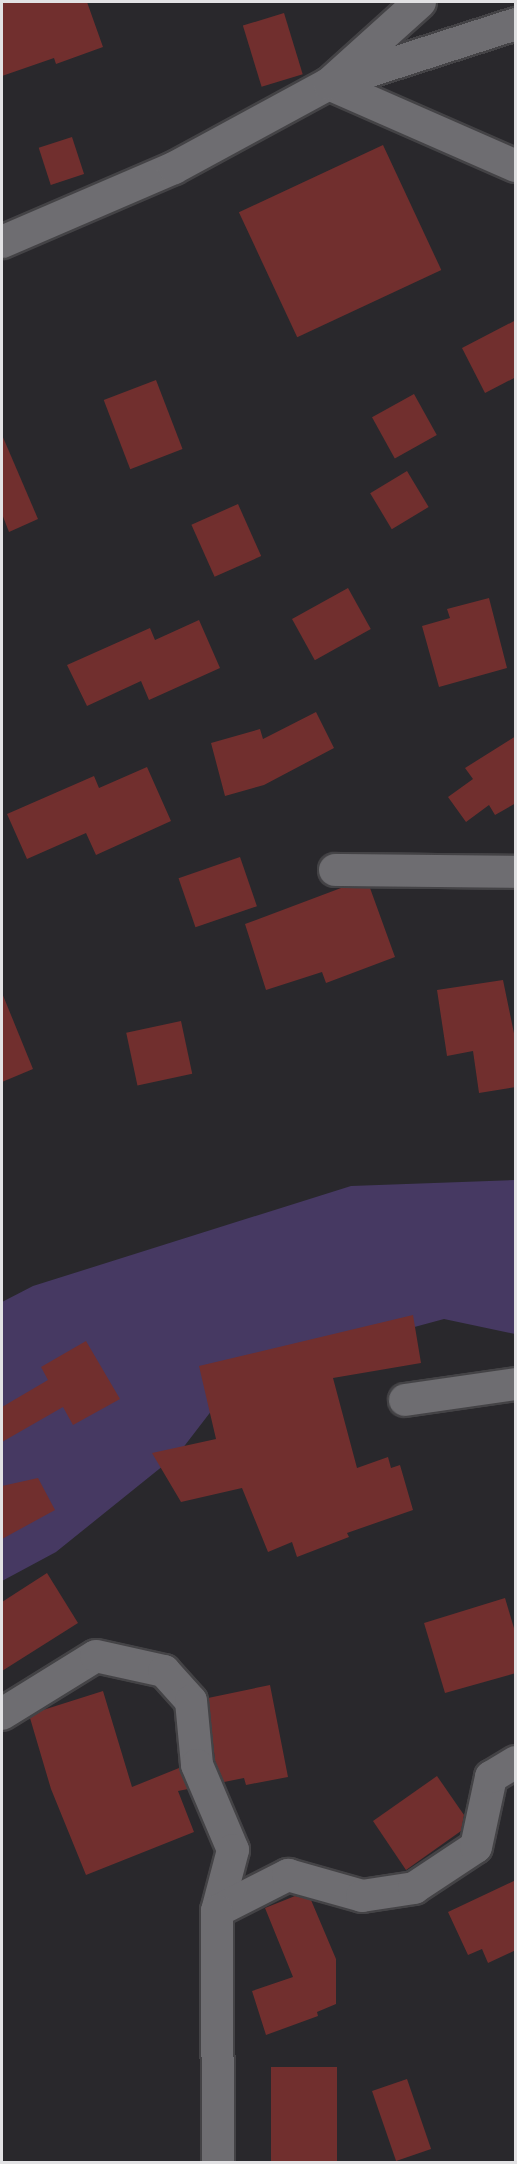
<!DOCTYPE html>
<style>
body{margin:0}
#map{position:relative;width:517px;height:2164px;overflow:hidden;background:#29282c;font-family:"Times New Roman",serif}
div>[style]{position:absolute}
.green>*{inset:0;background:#463962}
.building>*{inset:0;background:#712f2e;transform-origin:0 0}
.roads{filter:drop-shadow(2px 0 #444346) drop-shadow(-2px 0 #444346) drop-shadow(0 2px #444346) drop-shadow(0 -2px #444346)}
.minor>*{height:32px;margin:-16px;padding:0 16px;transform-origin:16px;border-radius:16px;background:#6e6d71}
span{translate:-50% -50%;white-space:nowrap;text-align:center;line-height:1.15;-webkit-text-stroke:4.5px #29282c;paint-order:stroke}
.frame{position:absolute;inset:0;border:3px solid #e2e2e4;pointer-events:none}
</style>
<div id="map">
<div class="green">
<div style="clip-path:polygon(515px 1180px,515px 1334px,444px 1319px,348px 1345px,232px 1384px,179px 1453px,56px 1552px,2px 1581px,2px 1302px,33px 1286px,351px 1186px)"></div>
</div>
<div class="building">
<div style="clip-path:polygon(2px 2px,87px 2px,103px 47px,56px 64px,54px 58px,2px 76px)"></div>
<div style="left:284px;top:13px;width:64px;height:43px;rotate:73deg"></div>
<div style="left:72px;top:137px;width:39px;height:35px;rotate:72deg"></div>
<div style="left:383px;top:145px;width:138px;height:159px;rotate:65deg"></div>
<div style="clip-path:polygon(516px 320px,516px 377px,485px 393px,462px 348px)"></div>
<div style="left:156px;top:380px;width:74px;height:56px;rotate:69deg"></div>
<div style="left:414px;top:394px;width:47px;height:48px;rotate:61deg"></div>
<div style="clip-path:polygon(2px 435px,38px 519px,9px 532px,2px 514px)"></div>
<div style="left:407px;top:471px;width:42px;height:43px;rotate:59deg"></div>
<div style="left:238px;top:504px;width:57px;height:51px;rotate:66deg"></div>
<div style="left:348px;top:588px;width:47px;height:64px;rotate:61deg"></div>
<div style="clip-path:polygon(489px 598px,507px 668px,439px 687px,422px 626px,450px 618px,447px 609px)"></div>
<div style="clip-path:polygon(199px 620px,220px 668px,149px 700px,141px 681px,87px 706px,67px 665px,150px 628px,155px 640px)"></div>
<div style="clip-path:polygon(316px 712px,334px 748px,264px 785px,225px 796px,211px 743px,260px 729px,263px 739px)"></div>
<div style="clip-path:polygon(516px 736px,516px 803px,495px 815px,489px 805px,466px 822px,448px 797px,473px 779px,465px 768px)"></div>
<div style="clip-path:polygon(147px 767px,171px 821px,96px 855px,86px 833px,27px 859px,7px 814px,94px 776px,99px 788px)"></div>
<div style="left:240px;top:857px;width:52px;height:65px;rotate:71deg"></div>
<div style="clip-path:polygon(341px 888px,370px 888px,395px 957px,326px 983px,322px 972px,266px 990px,245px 924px)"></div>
<div style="clip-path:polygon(503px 980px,516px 1043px,516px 1087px,479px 1093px,473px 1051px,447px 1056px,437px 990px)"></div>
<div style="clip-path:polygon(2px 993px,33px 1069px,2px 1082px)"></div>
<div style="left:181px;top:1021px;width:54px;height:56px;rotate:78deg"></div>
<div style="clip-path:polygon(413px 1315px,421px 1363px,333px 1378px,357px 1468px,388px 1457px,391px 1468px,400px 1465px,413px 1510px,347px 1533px,349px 1537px,297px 1557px,292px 1542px,268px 1552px,242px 1488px,181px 1502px,152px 1453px,216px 1439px,199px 1366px)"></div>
<div style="clip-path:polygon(86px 1341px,120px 1399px,73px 1425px,63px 1407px,2px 1442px,2px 1407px,48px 1380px,41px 1367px)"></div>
<div style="clip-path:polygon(38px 1478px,55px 1510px,2px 1539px,2px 1486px)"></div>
<div style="clip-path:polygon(47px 1573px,78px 1623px,2px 1671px,2px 1602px)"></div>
<div style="clip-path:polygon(505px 1598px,516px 1635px,516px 1673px,445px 1693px,424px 1623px)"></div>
<div style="clip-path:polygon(270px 1685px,288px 1777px,246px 1785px,244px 1778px,224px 1782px,215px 1761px,208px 1698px)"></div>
<div style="clip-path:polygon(103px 1691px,132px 1787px,179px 1768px,188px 1789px,178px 1791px,194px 1832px,86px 1875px,51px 1789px,30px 1718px,43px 1710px)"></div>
<div style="clip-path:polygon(437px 1776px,464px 1815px,461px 1831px,406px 1870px,373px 1821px)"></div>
<div style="clip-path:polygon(516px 1880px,516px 1950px,488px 1963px,482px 1949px,468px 1955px,448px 1912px)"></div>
<div style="clip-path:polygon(295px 1896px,311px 1900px,336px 1959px,336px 2004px,317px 2012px,318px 2016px,266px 2035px,252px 1991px,293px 1977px,265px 1908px)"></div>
<div style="left:337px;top:2067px;width:96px;height:66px;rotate:90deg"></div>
<div style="left:407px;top:2079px;width:74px;height:37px;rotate:71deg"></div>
</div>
<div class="roads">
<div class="minor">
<div style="left:420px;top:2px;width:122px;rotate:138deg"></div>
<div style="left:329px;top:84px;width:204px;rotate:23.7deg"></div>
<div style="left:2px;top:242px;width:187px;rotate:-23.3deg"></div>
<div style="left:174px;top:168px;width:176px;rotate:-28.5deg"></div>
<div style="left:329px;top:84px;width:196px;rotate:-17.8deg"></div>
<div style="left:335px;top:870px;width:181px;rotate:0.6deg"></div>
<div style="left:405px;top:1400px;width:112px;rotate:-8.2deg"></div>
<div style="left:2px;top:1714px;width:110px;rotate:-31.7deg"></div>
<div style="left:96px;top:1656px;width:70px;rotate:12.4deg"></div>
<div style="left:164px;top:1671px;width:40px;rotate:48deg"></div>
<div style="left:191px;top:1701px;width:64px;rotate:84.6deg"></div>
<div style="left:197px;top:1765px;width:92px;rotate:67deg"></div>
<div style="left:233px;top:1850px;width:63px;rotate:104.7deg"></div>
<div style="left:217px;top:1911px;width:80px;rotate:-26.9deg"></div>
<div style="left:288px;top:1875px;width:77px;rotate:15.8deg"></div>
<div style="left:362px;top:1896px;width:53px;rotate:-8.7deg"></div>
<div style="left:414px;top:1888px;width:74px;rotate:-33.5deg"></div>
<div style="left:476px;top:1847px;width:72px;rotate:-77.9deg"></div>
<div style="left:491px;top:1777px;width:29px;rotate:-31deg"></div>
<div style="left:217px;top:1911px;width:251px;rotate:89.8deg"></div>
</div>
</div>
<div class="frame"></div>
</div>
